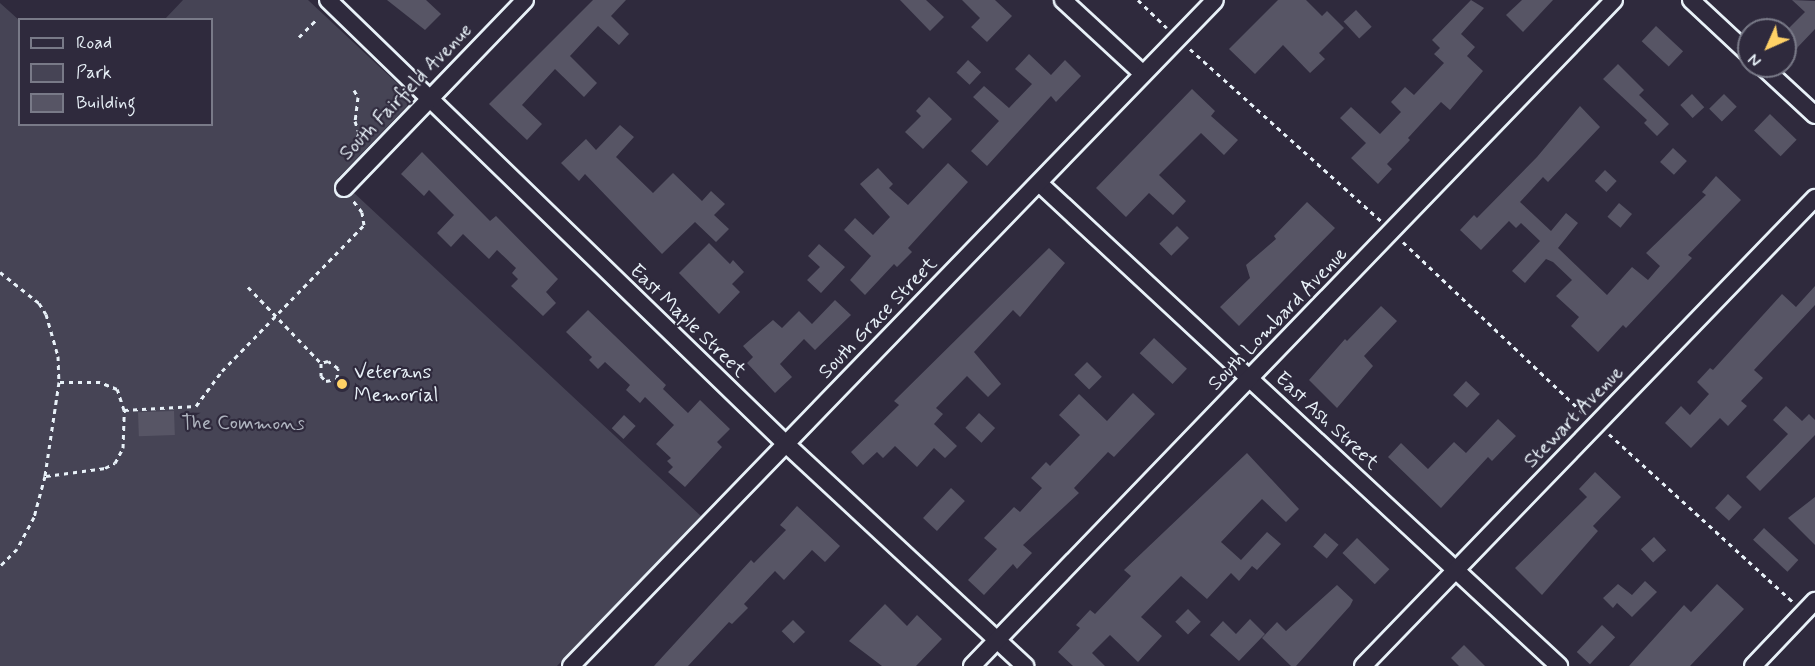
<!DOCTYPE html>
<style>
body{margin:0}
#map{position:relative;width:1815px;height:666px;overflow:hidden;background:#2f2a3d;font-family:Mynerve,sans-serif}
div>[style]{position:absolute}
.green>*{inset:0;background:#464455}
.building>*{inset:0;background:#575565;transform-origin:0 0}
.path>*{height:3px;margin-top:-1.5px;transform-origin:0;background:repeating-linear-gradient(90deg,#e8f1f8 0 4.5px,transparent 0 9px)}
.roads{filter:drop-shadow(2px 0 #e8f1f8) drop-shadow(-2px 0 #e8f1f8) drop-shadow(0 2px #e8f1f8) drop-shadow(0 -2px #e8f1f8)}
.street>*{height:16px;margin:-8px;padding:0 8px;transform-origin:8px;border-radius:8px;background:#2f2a3d}
.dots>*{width:16px;height:16px;translate:-50% -50%;box-sizing:border-box;border:3px solid #2f2a3d;border-radius:50%}
span{translate:-50% -50%;white-space:nowrap;text-align:center;line-height:1.15;-webkit-text-stroke:4.5px #2f2a3d;paint-order:stroke}
.street-label{font-size:20px;color:#e8f1f8}
.poi-label{font-size:20px;color:#e8f1f8}
.left{translate:0 -50%;text-align:left}
.park-label{font-size:20px;color:#afb4bf}
.legend{position:absolute;left:18px;top:18px;width:195px;height:108px;box-sizing:border-box;background:#2f2a3d;border:2px solid #797a88;margin:0;padding:8px 10px;list-style:none;font-size:18px;color:#e8f1f8}
.legend li{display:flex;align-items:center;gap:12px;height:30px}
.legend b{width:30px;border:2px solid #797a88}
.north{position:absolute;left:1737px;top:18px;width:60px;height:60px;box-sizing:border-box;background:#2f2a3d;border:2px solid #797a88;border-radius:50%;rotate:225deg;font-size:16px;font-weight:700;line-height:24px;text-align:center;color:#e8f1f8}
.north::after{content:'';display:block;margin:auto;width:21px;height:27px;background:#ffd166;clip-path:polygon(50% 0,100% 100%,50% 72%,0 100%)}
</style>
<div id="map">
<div class="green">
<div style="clip-path:polygon(183px 0,308px 0,399px 85px,406px 94px,407px 106px,338px 178px,702px 517px,557px 666px,0 666px,0 3px,19px 20px,20px 124px,212px 124px,212px 20px,165px 19px)"></div>
</div>
<div class="building">
<div style="clip-path:polygon(387px 0,426px 0,441px 14px,425px 30px)"></div>
<div style="clip-path:polygon(593px 0,626px 0,611px 16px,629px 34px,619px 45px,598px 26px,570px 56px,597px 83px,584px 97px,555px 69px,522px 105px,542px 124px,527px 140px,489px 104px)"></div>
<div style="clip-path:polygon(900px 0,926px 0,944px 17px,930px 31px)"></div>
<div style="clip-path:polygon(962px 0,995px 0,1012px 16px,987px 42px,971px 27px,980px 18px)"></div>
<div style="clip-path:polygon(1278px 0,1306px 0,1322px 16px,1327px 11px,1344px 28px,1319px 53px,1325px 59px,1310px 73px,1283px 45px,1255px 74px,1229px 49px)"></div>
<div style="clip-path:polygon(1471px 0,1484px 8px,1461px 34px,1475px 47px,1467px 56px,1483px 71px,1450px 110px,1441px 102px,1408px 138px,1410px 140px,1387px 164px,1392px 169px,1378px 184px,1351px 158px,1366px 143px,1340px 118px,1351px 107px,1380px 134px,1401px 112px,1391px 102px,1405px 87px,1414px 95px,1444px 63px,1434px 54px,1440px 48px,1432px 40px)"></div>
<div style="clip-path:polygon(1522px 0,1553px 0,1523px 32px,1506px 15px)"></div>
<div style="clip-path:polygon(1792px 0,1815px 1px,1815px 29px,1797px 48px,1785px 32px,1805px 12px)"></div>
<div style="left:1356px;top:10px;width:23px;height:17px;rotate:47deg"></div>
<div style="left:1656px;top:26px;width:37px;height:21px;rotate:43deg"></div>
<div style="clip-path:polygon(1029px 54px,1051px 75px,1065px 60px,1081px 76px,1056px 102px,1051px 96px,987px 166px,971px 151px,999px 121px,973px 97px,984px 86px,1009px 108px,1032px 84px,1015px 69px)"></div>
<div style="left:968px;top:60px;width:18px;height:17px;rotate:43deg"></div>
<div style="clip-path:polygon(1618px 64px,1644px 90px,1639px 95px,1669px 124px,1657px 136px,1644px 123px,1647px 120px,1603px 79px)"></div>
<div style="clip-path:polygon(1192px 89px,1215px 111px,1211px 116px,1238px 140px,1224px 155px,1201px 133px,1159px 175px,1186px 201px,1173px 215px,1149px 193px,1126px 217px,1096px 188px)"></div>
<div style="left:1692px;top:94px;width:18px;height:16px;rotate:47deg"></div>
<div style="left:1724px;top:94px;width:18px;height:21px;rotate:45deg"></div>
<div style="clip-path:polygon(929px 97px,952px 119px,923px 149px,905px 132px,921px 116px,916px 111px)"></div>
<div style="clip-path:polygon(1580px 106px,1600px 127px,1548px 182px,1543px 177px,1520px 202px,1551px 231px,1566px 213px,1578px 223px,1558px 248px,1607px 295px,1632px 267px,1648px 280px,1660px 266px,1646px 253px,1706px 195px,1702px 192px,1716px 176px,1741px 200px,1688px 255px,1692px 258px,1626px 328px,1623px 325px,1598px 352px,1571px 326px,1579px 317px,1556px 296px,1572px 280px,1553px 262px,1546px 259px,1525px 283px,1512px 271px,1540px 241px,1521px 223px,1516px 228px,1509px 221px,1481px 250px,1460px 230px,1474px 215px,1477px 218px,1537px 157px)"></div>
<div style="left:1770px;top:114px;width:37px;height:23px;rotate:44deg"></div>
<div style="clip-path:polygon(620px 125px,634px 137px,616px 157px,653px 193px,673px 173px,702px 201px,711px 191px,725px 204px,714px 215px,729px 229px,716px 242px,695px 222px,662px 254px,585px 174px,579px 181px,561px 163px,586px 139px,596px 150px)"></div>
<div style="left:1673px;top:148px;width:19px;height:19px;rotate:43deg"></div>
<div style="clip-path:polygon(422px 152px,490px 221px,496px 216px,558px 279px,546px 292px,556px 303px,543px 316px,511px 286px,518px 279px,512px 273px,516px 268px,497px 250px,489px 259px,463px 234px,451px 247px,437px 233px,454px 215px,429px 190px,424px 196px,401px 174px)"></div>
<div style="clip-path:polygon(948px 163px,968px 182px,908px 248px,912px 252px,897px 267px,894px 264px,865px 295px,850px 280px,871px 256px,844px 230px,855px 218px,873px 235px,890px 217px,860px 184px,878px 168px,893px 184px,889px 188px,908px 205px)"></div>
<div style="left:1605px;top:170px;width:16px;height:15px;rotate:43deg"></div>
<div style="clip-path:polygon(1307px 202px,1335px 228px,1239px 326px,1220px 307px,1250px 278px,1246px 265px,1276px 239px,1274px 236px)"></div>
<div style="left:1619px;top:203px;width:17px;height:18px;rotate:40deg"></div>
<div style="left:1177px;top:226px;width:17px;height:25px;rotate:45deg"></div>
<div style="clip-path:polygon(709px 243px,730px 264px,733px 260px,744px 272px,732px 284px,740px 292px,719px 314px,679px 273px)"></div>
<div style="clip-path:polygon(819px 244px,845px 267px,821px 293px,807px 280px,820px 267px,808px 256px)"></div>
<div style="clip-path:polygon(1049px 248px,1065px 263px,1020px 317px,1013px 310px,974px 352px,1001px 384px,988px 397px,967px 376px,936px 408px,943px 414px,934px 424px,957px 446px,945px 458px,934px 448px,917px 467px,895px 446px,883px 458px,877px 452px,863px 465px,851px 452px,899px 405px,894px 401px)"></div>
<div style="clip-path:polygon(1815px 286px,1815px 305px,1754px 370px,1763px 378px,1741px 401px,1747px 406px,1728px 426px,1720px 418px,1691px 448px,1665px 423px,1681px 406px,1690px 415px,1709px 394px,1697px 382px,1710px 368px,1713px 370px,1782px 294px,1796px 307px)"></div>
<div style="clip-path:polygon(835px 300px,851px 315px,815px 350px,804px 339px,780px 364px,792px 377px,775px 393px,747px 363px,753px 357px,743px 346px,773px 320px,782px 328px,799px 311px,812px 324px)"></div>
<div style="clip-path:polygon(1381px 306px,1397px 321px,1364px 356px,1373px 366px,1337px 408px,1309px 380px,1345px 339px,1347px 341px)"></div>
<div style="clip-path:polygon(588px 310px,666px 385px,663px 389px,688px 413px,700px 400px,730px 429px,717px 442px,722px 447px,685px 487px,668px 472px,673px 467px,667px 461px,671px 458px,656px 444px,674px 425px,645px 397px,640px 403px,626px 390px,630px 385px,605px 362px,598px 369px,589px 360px,592px 357px,566px 332px)"></div>
<div style="left:1154px;top:338px;width:45px;height:21px;rotate:43deg"></div>
<div style="left:1087px;top:362px;width:21px;height:18px;rotate:45deg"></div>
<div style="left:1466px;top:381px;width:19px;height:19px;rotate:43deg"></div>
<div style="clip-path:polygon(1133px 393px,1155px 414px,1114px 457px,1108px 452px,1074px 488px,1079px 493px,1023px 545px,1032px 553px,1017px 569px,1013px 564px,984px 595px,968px 580px,997px 549px,984px 538px,1014px 507px,1020px 512px,1042px 488px,1031px 478px,1046px 462px,1050px 466px,1080px 435px,1059px 415px,1079px 394px,1107px 421px)"></div>
<div style="clip-path:polygon(1786px 406px,1802px 421px,1809px 414px,1815px 420px,1815px 435px,1760px 491px,1746px 477px,1788px 434px,1773px 420px)"></div>
<div style="left:174px;top:411px;width:24px;height:36px;rotate:88deg"></div>
<div style="left:979px;top:413px;width:22px;height:20px;rotate:43deg"></div>
<div style="left:624px;top:415px;width:16px;height:18px;rotate:43deg"></div>
<div style="clip-path:polygon(1498px 419px,1516px 436px,1492px 461px,1488px 457px,1441px 508px,1388px 457px,1401px 443px,1428px 469px,1454px 442px,1466px 453px)"></div>
<div style="clip-path:polygon(1247px 453px,1299px 509px,1286px 522px,1262px 499px,1221px 542px,1241px 560px,1267px 532px,1281px 544px,1257px 570px,1252px 566px,1239px 581px,1231px 573px,1207px 599px,1181px 576px,1141px 617px,1162px 636px,1138px 662px,1110px 635px,1092px 653px,1105px 666px,1073px 666px,1058px 652px,1080px 628px,1076px 625px,1090px 610px,1095px 614px,1131px 576px,1124px 570px)"></div>
<div style="clip-path:polygon(1595px 472px,1621px 497px,1593px 526px,1598px 531px,1542px 595px,1515px 568px,1587px 497px,1579px 489px)"></div>
<div style="left:951px;top:488px;width:19px;height:41px;rotate:43deg"></div>
<div style="left:1728px;top:494px;width:19px;height:19px;rotate:43deg"></div>
<div style="clip-path:polygon(1815px 497px,1815px 545px,1788px 518px)"></div>
<div style="clip-path:polygon(797px 506px,840px 546px,825px 562px,812px 550px,784px 580px,775px 571px,744px 604px,748px 608px,732px 624px,729px 622px,688px 666px,654px 666px,751px 560px,754px 563px,786px 530px,780px 525px)"></div>
<div style="left:1764px;top:528px;width:47px;height:16px;rotate:43deg"></div>
<div style="left:1325px;top:533px;width:18px;height:18px;rotate:41deg"></div>
<div style="left:1654px;top:537px;width:18px;height:18px;rotate:47deg"></div>
<div style="left:1357px;top:538px;width:45px;height:21px;rotate:44deg"></div>
<div style="clip-path:polygon(1645px 581px,1657px 592px,1632px 617px,1617px 603px,1613px 608px,1603px 598px,1618px 584px,1632px 595px)"></div>
<div style="clip-path:polygon(1717px 584px,1744px 609px,1690px 666px,1629px 666px,1684px 605px,1691px 612px)"></div>
<div style="clip-path:polygon(1337px 585px,1353px 600px,1350px 606px,1296px 666px,1291px 666px,1262px 638px,1277px 622px,1286px 631px)"></div>
<div style="clip-path:polygon(885px 604px,907px 626px,917px 615px,942px 639px,916px 666px,882px 666px,849px 641px)"></div>
<div style="left:1188px;top:609px;width:18px;height:18px;rotate:45deg"></div>
<div style="clip-path:polygon(1250px 619px,1265px 634px,1239px 661px,1210px 635px,1223px 621px,1236px 634px)"></div>
<div style="left:793px;top:620px;width:17px;height:16px;rotate:45deg"></div>
<div style="left:1602px;top:625px;width:18px;height:37px;rotate:43deg"></div>
<div style="clip-path:polygon(1464px 645px,1485px 666px,1459px 666px,1451px 658px)"></div>
</div>
<div class="path">
<div style="left:1138px;top:0;width:40px;rotate:44deg"></div>
<div style="left:299px;top:37px;width:23px;rotate:-45deg"></div>
<div style="left:1190px;top:49px;width:257px;rotate:42deg"></div>
<div style="left:354px;top:90px;width:8px;rotate:60deg"></div>
<div style="left:358px;top:97px;width:24px;rotate:97deg"></div>
<div style="left:355px;top:121px;width:13px;rotate:72deg"></div>
<div style="left:359px;top:133px;width:16px;rotate:112deg"></div>
<div style="left:353px;top:148px;width:7px;rotate:45deg"></div>
<div style="left:1403px;top:242px;width:251px;rotate:43.5deg"></div>
<div style="left:0;top:272px;width:50px;rotate:38.5deg"></div>
<div style="left:39px;top:303px;width:13px;rotate:58deg"></div>
<div style="left:46px;top:314px;width:44px;rotate:74.1deg"></div>
<div style="left:58px;top:356px;width:26px;rotate:88deg"></div>
<div style="left:59px;top:382px;width:95px;rotate:98.5deg"></div>
<div style="left:45px;top:476px;width:42px;rotate:105deg"></div>
<div style="left:34px;top:517px;width:36px;rotate:118deg"></div>
<div style="left:17px;top:549px;width:24px;rotate:135deg"></div>
<div style="left:248px;top:287px;width:105px;rotate:46.2deg"></div>
<div style="left:321px;top:363px;width:13px;rotate:90deg"></div>
<div style="left:321px;top:376px;width:7px;rotate:45deg"></div>
<div style="left:326px;top:381px;width:11px;rotate:-10deg"></div>
<div style="left:337px;top:379px;width:11px;rotate:-85deg"></div>
<div style="left:338px;top:368px;width:12px;rotate:-145deg"></div>
<div style="left:328px;top:361px;width:7px;rotate:164deg"></div>
<div style="left:124px;top:410px;width:72px;rotate:-3.2deg"></div>
<div style="left:196px;top:406px;width:44px;rotate:-53.4deg"></div>
<div style="left:222px;top:371px;width:204px;rotate:-45.8deg"></div>
<div style="left:364px;top:225px;width:13px;rotate:-99deg"></div>
<div style="left:362px;top:212px;width:16px;rotate:-128deg"></div>
<div style="left:1609px;top:434px;width:249px;rotate:42.4deg"></div>
<div style="left:46px;top:476px;width:60px;rotate:-7.7deg"></div>
<div style="left:105px;top:468px;width:11px;rotate:-27deg"></div>
<div style="left:115px;top:463px;width:17px;rotate:-62deg"></div>
<div style="left:123px;top:448px;width:38px;rotate:-88deg"></div>
<div style="left:124px;top:410px;width:22px;rotate:-108deg"></div>
<div style="left:117px;top:389px;width:18px;rotate:-158deg"></div>
<div style="left:100px;top:382px;width:41px;rotate:180deg"></div>
</div>
<div class="roads">
<div class="street">
<div style="left:328px;top:0;width:636px;rotate:44.11deg"></div>
<div style="left:785px;top:443px;width:328px;rotate:42.9deg"></div>
<div style="left:1063px;top:0;width:109px;rotate:42.8deg"></div>
<div style="left:1691px;top:0;width:79px;rotate:43deg"></div>
<div style="left:1762px;top:66px;width:72px;rotate:42.8deg"></div>
<div style="left:1039px;top:183px;width:710px;rotate:42.89deg"></div>
<div style="left:344px;top:188px;width:261px;rotate:-46.1deg"></div>
<div style="left:571px;top:666px;width:926px;rotate:-45.96deg"></div>
<div style="left:972px;top:666px;width:925px;rotate:-46.05deg"></div>
<div style="left:1363px;top:666px;width:651px;rotate:-46deg"></div>
<div style="left:1753px;top:666px;width:90px;rotate:-46.4deg"></div>
</div>
</div>
<div class="dots">
<div style="left:342px;top:384px;background:#ffd166"></div>
</div>
<div class="street-label">
<span style="left:406px;top:92px;rotate:-46deg">South Fairfield Avenue</span>
<span style="left:878px;top:318px;rotate:-46deg">South Grace Street</span>
<span style="left:1278px;top:319px;rotate:-46deg">South Lombard Avenue</span>
<span style="left:688px;top:321px;rotate:44deg">East Maple Street</span>
<span style="left:1574px;top:417px;rotate:-46deg">Stewart Avenue</span>
<span style="left:1327px;top:421px;rotate:43deg">East Ash Street</span>
</div>
<div class="poi-label">
<span class="left" style="left:354px;top:384px">Veterans<br>Memorial</span>
</div>
<div class="park-label">
<span style="left:243px;top:423px">The Commons</span>
</div>
<ul class="legend">
<li><b style="height:8px;background:#2f2a3d"></b>Road</li>
<li><b style="height:16px;background:#464455"></b>Park</li>
<li><b style="height:16px;background:#575565"></b>Building</li>
</ul>
<div class="north">N</div>
</div>
